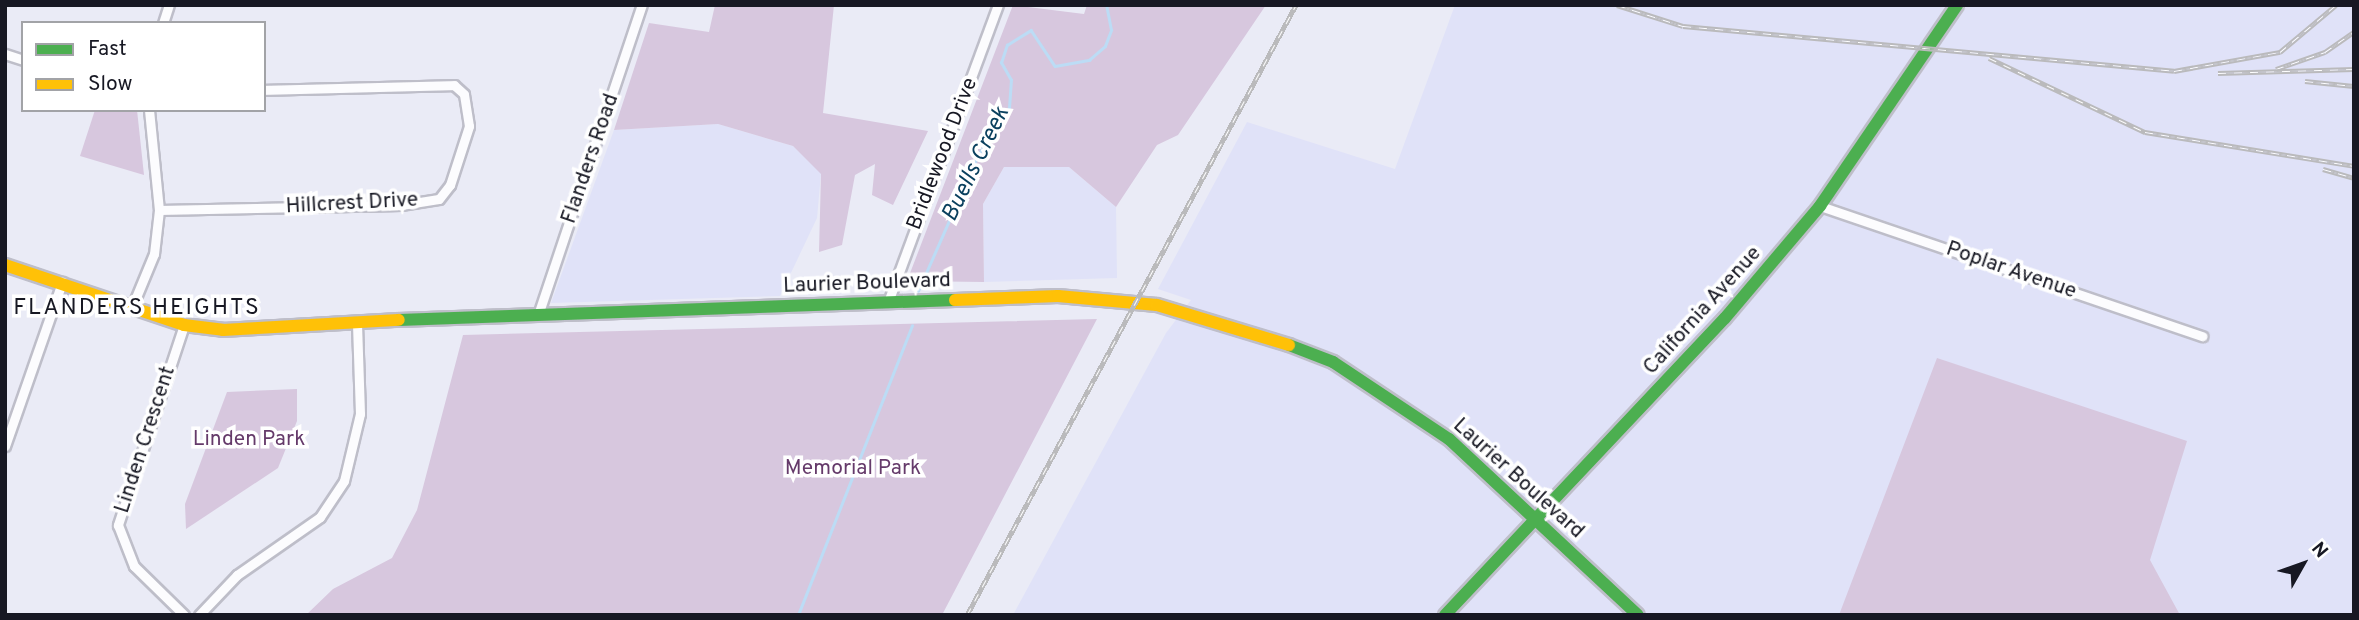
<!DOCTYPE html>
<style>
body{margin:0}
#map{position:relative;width:2359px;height:620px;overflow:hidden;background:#eaebf6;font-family:Overpass,sans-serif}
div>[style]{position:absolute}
.built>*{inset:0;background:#e0e2f8}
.green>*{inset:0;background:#d7c7de}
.stream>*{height:2.5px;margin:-1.25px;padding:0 1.25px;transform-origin:1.25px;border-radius:1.25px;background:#bcdcf5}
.roads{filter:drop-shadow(2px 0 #bebec9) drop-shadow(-2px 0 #bebec9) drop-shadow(0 2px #bebec9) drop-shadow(0 -2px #bebec9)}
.street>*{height:9px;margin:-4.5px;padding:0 4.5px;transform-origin:4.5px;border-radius:4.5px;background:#fcfcfe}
.fast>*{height:12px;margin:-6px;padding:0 6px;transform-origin:6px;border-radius:6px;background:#4caf50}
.slow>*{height:12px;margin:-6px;padding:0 6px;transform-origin:6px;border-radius:6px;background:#ffc107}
.rail>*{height:5px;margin-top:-2.5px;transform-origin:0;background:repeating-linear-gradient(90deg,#fff 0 8px,#bababc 0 16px);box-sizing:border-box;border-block:2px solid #bababc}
span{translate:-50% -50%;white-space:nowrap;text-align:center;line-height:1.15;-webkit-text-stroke:7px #fff;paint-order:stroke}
.street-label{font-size:21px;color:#171823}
.park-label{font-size:21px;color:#653a6a}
.water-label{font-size:23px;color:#0a405e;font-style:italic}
.neighbourhood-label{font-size:23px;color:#171823;letter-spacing:2px}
.frame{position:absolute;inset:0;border:7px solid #171823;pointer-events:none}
.legend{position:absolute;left:21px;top:21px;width:245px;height:91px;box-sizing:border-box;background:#fff;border:2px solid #a2a3a7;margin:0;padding:9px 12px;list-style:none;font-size:21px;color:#171823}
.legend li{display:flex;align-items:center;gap:14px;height:35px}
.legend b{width:35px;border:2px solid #a2a3a7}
.north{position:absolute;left:2268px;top:529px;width:70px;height:70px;-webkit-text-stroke:5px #fff;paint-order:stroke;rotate:50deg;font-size:19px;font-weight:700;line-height:28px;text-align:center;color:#171823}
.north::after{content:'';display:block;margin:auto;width:24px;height:32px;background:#171823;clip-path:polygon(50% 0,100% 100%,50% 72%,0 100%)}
</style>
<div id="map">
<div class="built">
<div style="clip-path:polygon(1455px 5px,2354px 5px,2354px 615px,1013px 615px,1166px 333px,1191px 300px,1158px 289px,1247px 122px,1395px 169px)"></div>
<div style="clip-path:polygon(718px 124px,793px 146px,821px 173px,817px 218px,780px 296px,551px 303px,614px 130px)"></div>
<div style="clip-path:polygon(1004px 167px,1069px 167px,1116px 207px,1117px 278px,984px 282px,983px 204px)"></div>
</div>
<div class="green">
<div style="clip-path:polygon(715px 5px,834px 5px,823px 113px,928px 131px,893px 205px,872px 195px,875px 164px,855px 175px,842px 245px,819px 252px,821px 174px,793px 146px,718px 124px,614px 130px,649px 23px,709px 32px)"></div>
<div style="clip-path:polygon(1013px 5px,1084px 14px,1087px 5px,1266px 5px,1178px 135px,1157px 145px,1116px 207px,1069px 167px,1004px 167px,983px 204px,984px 282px,907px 281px)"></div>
<div style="clip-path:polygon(95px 110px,137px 110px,144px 175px,80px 156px)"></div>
<div style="clip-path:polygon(1097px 319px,942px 615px,306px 615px,333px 589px,392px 558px,417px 510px,463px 335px)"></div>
<div style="clip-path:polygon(1937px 358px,2187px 441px,2150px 560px,2180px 615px,1839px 615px)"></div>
<div style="clip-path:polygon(297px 389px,297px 421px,278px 468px,186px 529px,185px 504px,227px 392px)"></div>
</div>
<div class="stream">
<div style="left:918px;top:291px;width:149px;rotate:-66.2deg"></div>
<div style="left:978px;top:155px;width:56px;rotate:-56.6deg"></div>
<div style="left:1009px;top:108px;width:28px;rotate:-86deg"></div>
<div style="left:1011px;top:80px;width:20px;rotate:-120deg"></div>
<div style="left:1001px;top:63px;width:19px;rotate:-72deg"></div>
<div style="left:1007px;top:45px;width:28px;rotate:-32deg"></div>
<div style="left:1031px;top:30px;width:43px;rotate:56.3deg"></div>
<div style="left:1055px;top:66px;width:35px;rotate:-10deg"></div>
<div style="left:1089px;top:60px;width:21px;rotate:-41deg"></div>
<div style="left:1105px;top:46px;width:17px;rotate:-69deg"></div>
<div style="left:1111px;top:30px;width:25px;rotate:-101deg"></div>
<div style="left:798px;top:615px;width:311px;rotate:-68.5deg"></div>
</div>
<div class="roads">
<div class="street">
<div style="left:163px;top:23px;width:19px;rotate:-72deg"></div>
<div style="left:5px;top:54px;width:19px;rotate:18deg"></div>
<div style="left:1820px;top:206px;width:404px;rotate:18.8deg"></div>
<div style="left:159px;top:210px;width:242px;rotate:-1.2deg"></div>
<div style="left:401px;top:205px;width:38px;rotate:-9deg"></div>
<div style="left:439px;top:199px;width:18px;rotate:-52deg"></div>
<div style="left:450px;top:185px;width:62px;rotate:-72.1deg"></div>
<div style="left:469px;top:126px;width:32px;rotate:-99deg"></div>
<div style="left:464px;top:94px;width:13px;rotate:-138deg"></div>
<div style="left:454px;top:85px;width:190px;rotate:178.5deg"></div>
<div style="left:888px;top:302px;width:317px;rotate:-69.7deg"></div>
<div style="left:132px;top:307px;width:57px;rotate:-67.5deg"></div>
<div style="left:154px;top:254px;width:44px;rotate:-83.5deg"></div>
<div style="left:159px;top:210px;width:100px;rotate:-95.7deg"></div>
<div style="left:539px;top:312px;width:324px;rotate:-71.5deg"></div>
<div style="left:184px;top:325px;width:211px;rotate:108.3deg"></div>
<div style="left:118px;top:525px;width:44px;rotate:68.7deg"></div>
<div style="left:134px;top:566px;width:70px;rotate:44.4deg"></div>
<div style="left:5px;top:446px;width:174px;rotate:-70.8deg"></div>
<div style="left:199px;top:615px;width:55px;rotate:-46.5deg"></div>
<div style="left:237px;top:575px;width:101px;rotate:-34.9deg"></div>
<div style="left:320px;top:517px;width:43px;rotate:-56.3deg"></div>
<div style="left:344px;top:481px;width:69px;rotate:-76.6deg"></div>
<div style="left:360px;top:414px;width:90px;rotate:-91.9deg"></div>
</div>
<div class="fast">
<div style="left:399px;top:320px;width:556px;rotate:-2.06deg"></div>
<div style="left:1289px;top:345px;width:47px;rotate:21.1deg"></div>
<div style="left:1333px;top:362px;width:139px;rotate:33.6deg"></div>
<div style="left:1449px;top:439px;width:258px;rotate:43deg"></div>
<div style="left:1445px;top:615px;width:408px;rotate:-46.7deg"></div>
<div style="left:1725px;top:318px;width:147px;rotate:-49.7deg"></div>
<div style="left:1820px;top:206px;width:243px;rotate:-55.7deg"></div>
</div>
<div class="slow">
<div style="left:5px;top:265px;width:189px;rotate:18.5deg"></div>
<div style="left:184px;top:325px;width:39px;rotate:7deg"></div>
<div style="left:223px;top:330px;width:176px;rotate:-3.3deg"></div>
<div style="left:955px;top:300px;width:103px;rotate:-2.2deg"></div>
<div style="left:1058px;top:296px;width:99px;rotate:5.2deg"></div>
<div style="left:1157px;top:305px;width:138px;rotate:16.9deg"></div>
</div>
</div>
<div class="rail">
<div style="left:1617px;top:5px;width:69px;rotate:17.7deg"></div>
<div style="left:1683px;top:26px;width:493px;rotate:5.2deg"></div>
<div style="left:2174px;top:71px;width:108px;rotate:-10.2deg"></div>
<div style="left:2280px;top:52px;width:73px;rotate:-40deg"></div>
<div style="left:1989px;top:58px;width:173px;rotate:25.4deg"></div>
<div style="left:2145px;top:132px;width:212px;rotate:9.2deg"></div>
<div style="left:2276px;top:69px;width:52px;rotate:-19.1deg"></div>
<div style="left:2325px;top:52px;width:35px;rotate:-35deg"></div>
<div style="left:2218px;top:73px;width:136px;rotate:-1.7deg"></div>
<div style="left:2305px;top:81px;width:49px;rotate:5.8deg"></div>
<div style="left:2323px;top:169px;width:32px;rotate:16deg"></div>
<div style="left:967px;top:615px;width:693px;rotate:-61.66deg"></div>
</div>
<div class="street-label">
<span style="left:943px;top:154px;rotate:-69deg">Bridlewood Drive</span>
<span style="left:591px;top:159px;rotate:-71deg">Flanders Road</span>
<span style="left:352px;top:204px;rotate:-3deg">Hillcrest Drive</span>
<span style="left:2011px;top:271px;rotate:19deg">Poplar Avenue</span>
<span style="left:867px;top:284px;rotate:-2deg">Laurier Boulevard</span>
<span style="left:1703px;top:311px;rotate:-48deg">California Avenue</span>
<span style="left:146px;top:440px;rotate:-72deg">Linden Crescent</span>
<span style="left:1518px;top:479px;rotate:42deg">Laurier Boulevard</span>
</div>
<div class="park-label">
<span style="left:249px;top:440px">Linden Park</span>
<span style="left:853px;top:469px">Memorial Park</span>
</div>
<div class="water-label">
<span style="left:977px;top:165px;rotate:-64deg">Buells Creek</span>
</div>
<div class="neighbourhood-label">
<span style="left:137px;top:309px">FLANDERS HEIGHTS</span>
</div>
<div class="frame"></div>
<ul class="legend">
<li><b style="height:9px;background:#4caf50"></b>Fast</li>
<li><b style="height:9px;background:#ffc107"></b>Slow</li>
</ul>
<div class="north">N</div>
</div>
